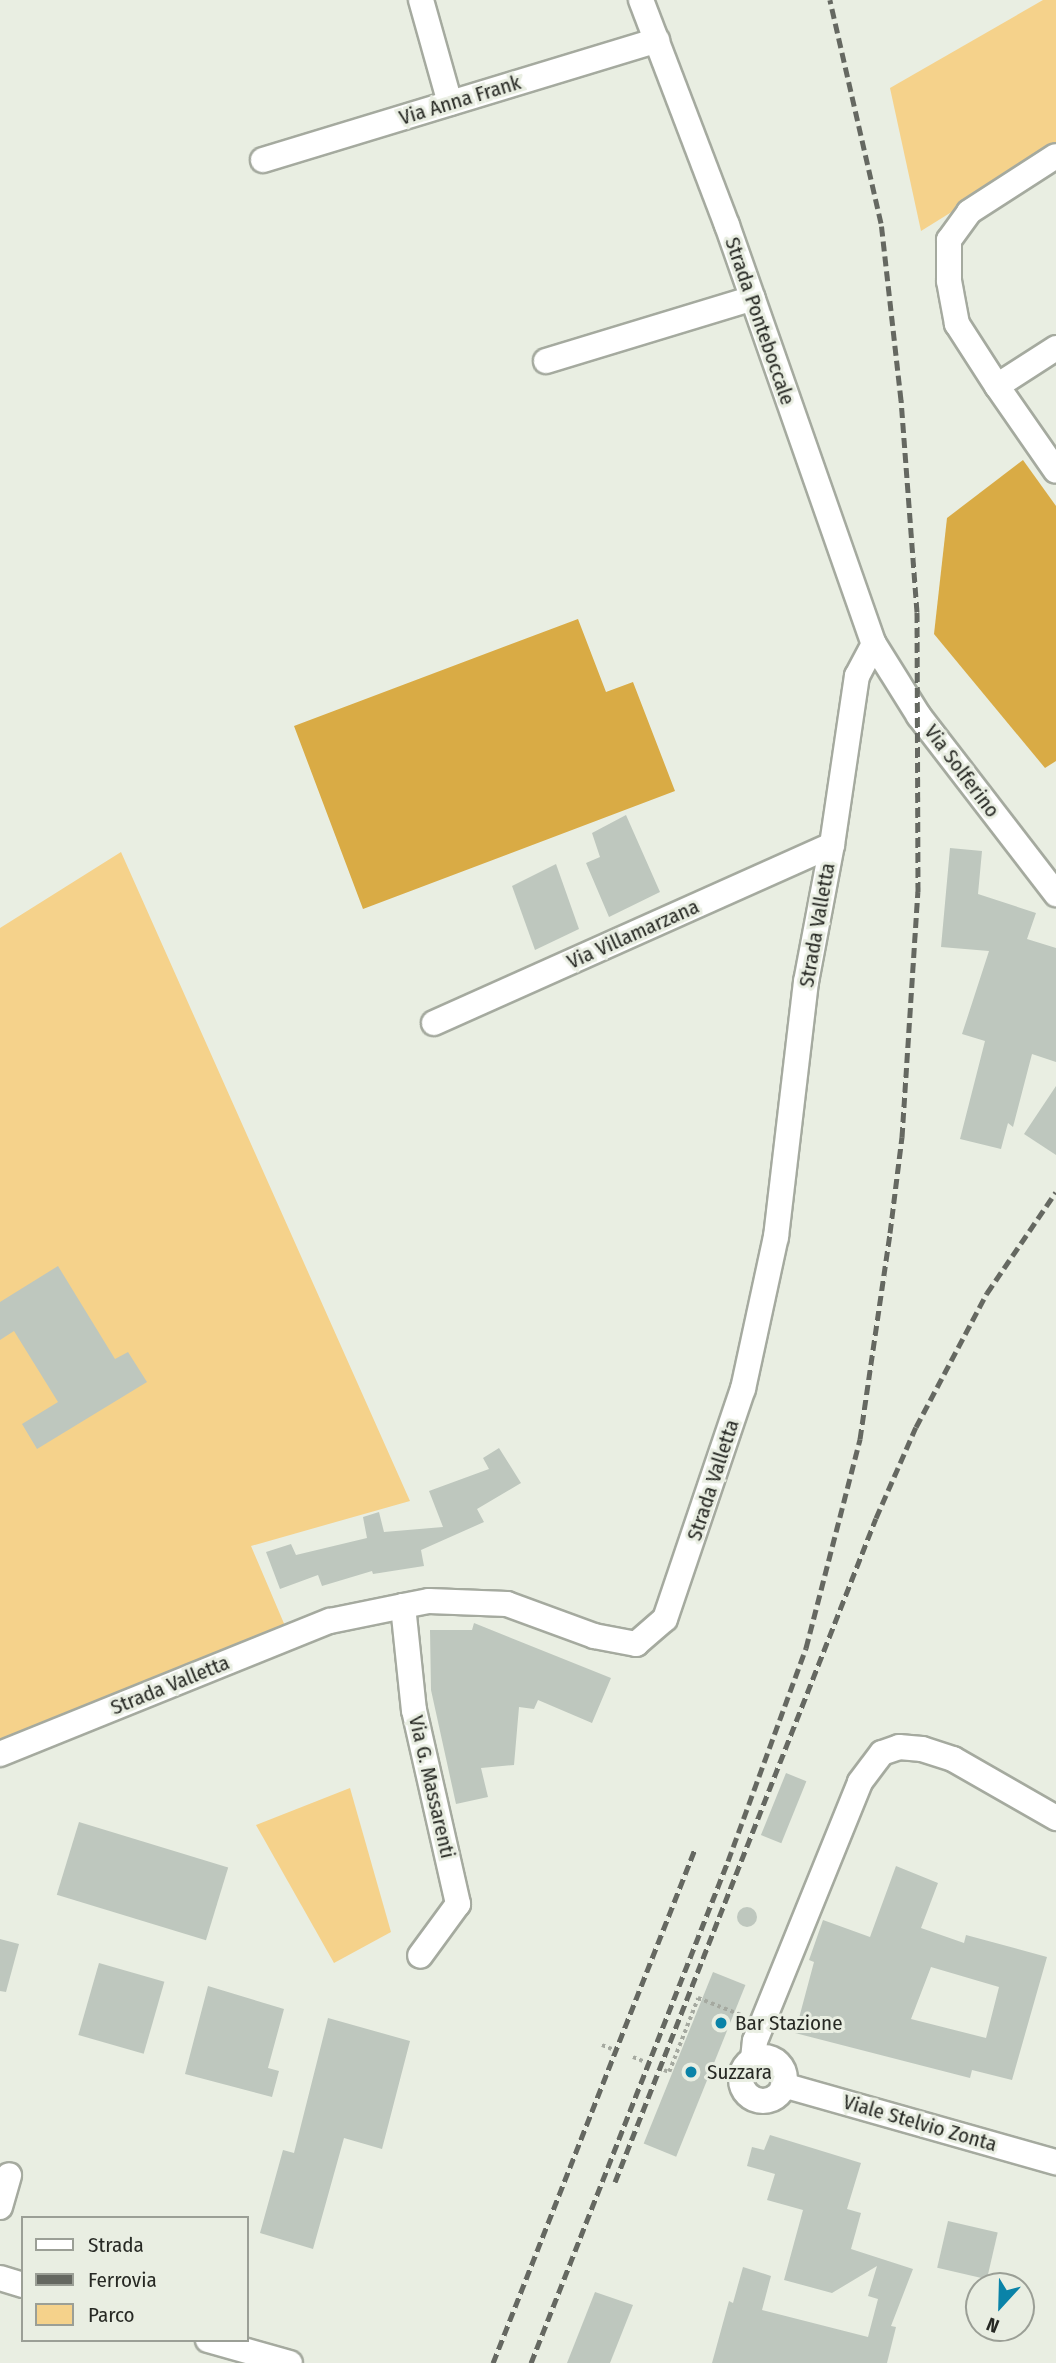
<!DOCTYPE html>
<style>
body{margin:0}
#map{position:relative;width:1056px;height:2363px;overflow:hidden;background:#e9eee2;font-family:"Fira Sans Condensed",sans-serif}
div>[style]{position:absolute}
.green>*{inset:0;background:#f5d28b}
.forest>*{inset:0;background:#d9ab45}
.building>*{inset:0;background:#bec7be;transform-origin:0 0}
.round{border-radius:50%}
.path>*{height:3.5px;margin-top:-1.75px;transform-origin:0;background:repeating-linear-gradient(90deg,#a5a9a0 0 3.5px,transparent 0 7px)}
.roads{filter:drop-shadow(2px 0 #a5aa9f) drop-shadow(-2px 0 #a5aa9f) drop-shadow(0 2px #a5aa9f) drop-shadow(0 -2px #a5aa9f)}
.minor>*{height:24px;margin:-12px;padding:0 12px;transform-origin:12px;border-radius:12px;background:#fff}
.minor>.ring{margin:-12px;padding:0;box-sizing:content-box;background:none;border:24px solid #fff;border-radius:50%}
.rail>*{height:5px;margin-top:-2.5px;transform-origin:0;background:repeating-linear-gradient(90deg,#656861 0 10px,transparent 0 15px)}
.dots>*{width:19px;height:19px;translate:-50% -50%;box-sizing:border-box;border:4px solid #e9eee2;border-radius:50%}
span{translate:-50% -50%;white-space:nowrap;text-align:center;line-height:1.15;-webkit-text-stroke:6px #e9eee2;paint-order:stroke}
.street-label{font-size:21px;color:#272924}
.poi-label{font-size:21px;color:#272924}
.left{translate:0 -50%;text-align:left}
.legend{position:absolute;left:21px;top:2216px;width:228px;height:126px;box-sizing:border-box;background:#e9eee2;border:2px solid #9b9f96;margin:0;padding:9px 12px;list-style:none;font-size:21px;color:#272924}
.legend li{display:flex;align-items:center;gap:14px;height:35px}
.legend b{width:35px;border:2px solid #9b9f96}
.north{position:absolute;left:965px;top:2272px;width:70px;height:70px;box-sizing:border-box;background:#e9eee2;border:2px solid #9b9f96;border-radius:50%;rotate:202deg;font-size:19px;font-weight:700;line-height:28px;text-align:center;color:#272924}
.north::after{content:'';display:block;margin:auto;width:24px;height:32px;background:#0a83a8;clip-path:polygon(50% 0,100% 100%,50% 72%,0 100%)}
</style>
<div id="map">
<div class="green">
<div style="clip-path:polygon(1043px 0,1056px 0,1056px 147px,921px 231px,890px 88px)"></div>
<div style="clip-path:polygon(121px 852px,410px 1501px,251px 1546px,294px 1647px,0 1768px,0 928px)"></div>
<div style="clip-path:polygon(350px 1788px,391px 1932px,334px 1963px,256px 1825px)"></div>
</div>
<div class="forest">
<div style="clip-path:polygon(1023px 460px,1056px 506px,1056px 761px,1045px 768px,934px 634px,947px 518px)"></div>
<div style="clip-path:polygon(578px 619px,606px 692px,633px 682px,675px 791px,363px 909px,294px 726px)"></div>
</div>
<div class="building">
<div style="clip-path:polygon(626px 815px,660px 892px,609px 917px,586px 863px,600px 857px,592px 833px)"></div>
<div style="clip-path:polygon(950px 848px,982px 851px,978px 894px,1036px 913px,1027px 939px,1056px 948px,1056px 1062px,1032px 1054px,1013px 1127px,1008px 1123px,1001px 1149px,960px 1139px,985px 1041px,962px 1034px,989px 951px,941px 947px)"></div>
<div style="clip-path:polygon(556px 864px,579px 929px,535px 950px,512px 886px)"></div>
<div style="clip-path:polygon(1056px 1086px,1056px 1155px,1024px 1134px)"></div>
<div style="clip-path:polygon(58px 1266px,115px 1359px,128px 1352px,147px 1382px,37px 1449px,22px 1424px,58px 1402px,14px 1331px,0 1340px,0 1302px)"></div>
<div style="clip-path:polygon(499px 1448px,521px 1483px,477px 1509px,484px 1522px,421px 1550px,424px 1566px,373px 1574px,372px 1571px,322px 1586px,318px 1575px,280px 1589px,266px 1552px,291px 1544px,296px 1555px,367px 1538px,363px 1517px,379px 1512px,384px 1532px,443px 1527px,429px 1491px,489px 1469px,483px 1458px)"></div>
<div style="clip-path:polygon(474px 1623px,611px 1678px,592px 1723px,538px 1700px,534px 1709px,519px 1707px,514px 1765px,481px 1768px,488px 1797px,456px 1804px,431px 1690px,430px 1630px,472px 1630px)"></div>
<div style="left:786px;top:1773px;width:22px;height:67px;rotate:22deg"></div>
<div style="left:79px;top:1822px;width:156px;height:76px;rotate:17deg"></div>
<div style="clip-path:polygon(evenodd,896px 1866px,938px 1883px,921px 1928px,964px 1943px,966px 1935px,1047px 1957px,1012px 2080px,972px 2070px,970px 2078px,795px 2033px,814px 1962px,809px 1960px,823px 1920px,870px 1937px,896px 1866px,931px 1967px,999px 1987px,986px 2038px,911px 2019px,931px 1967px)"></div>
<div class="round" style="left:737px;top:1907px;width:20px;height:20px"></div>
<div style="clip-path:polygon(0 1939px,19px 1944px,6px 1992px,0 1991px)"></div>
<div style="left:99px;top:1963px;width:68px;height:75px;rotate:16deg"></div>
<div style="left:713px;top:1972px;width:35px;height:185px;rotate:22deg"></div>
<div style="clip-path:polygon(208px 1986px,284px 2009px,268px 2068px,279px 2071px,272px 2097px,185px 2074px)"></div>
<div style="clip-path:polygon(328px 2018px,410px 2041px,382px 2149px,344px 2138px,313px 2249px,260px 2233px,283px 2150px,294px 2153px)"></div>
<div style="clip-path:polygon(770px 2135px,861px 2163px,847px 2209px,861px 2213px,851px 2249px,913px 2269px,891px 2326px,896px 2327px,887px 2363px,712px 2363px,729px 2301px,733px 2303px,743px 2267px,771px 2276px,762px 2310px,868px 2337px,878px 2299px,868px 2296px,877px 2266px,832px 2293px,784px 2280px,803px 2210px,767px 2200px,775px 2174px,747px 2166px,752px 2147px,764px 2150px)"></div>
<div style="left:948px;top:2221px;width:51px;height:48px;rotate:13deg"></div>
<div style="clip-path:polygon(595px 2292px,633px 2305px,610px 2363px,567px 2363px)"></div>
</div>
<div class="path">
<div style="left:602px;top:2045px;width:11px;rotate:22deg"></div>
<div style="left:633px;top:2057px;width:11px;rotate:22deg"></div>
<div style="left:712px;top:2068px;width:7px;rotate:16deg"></div>
<div style="left:664px;top:2070px;width:5px;rotate:22deg"></div>
<div style="left:669px;top:2072px;width:79px;rotate:-68.6deg"></div>
<div style="left:698px;top:1998px;width:46px;rotate:21.6deg"></div>
</div>
<div class="roads">
<div class="minor">
<div style="left:421px;top:0;width:107px;rotate:74.3deg"></div>
<div style="left:641px;top:0;width:241px;rotate:69.1deg"></div>
<div style="left:727px;top:225px;width:444px;rotate:70.7deg"></div>
<div style="left:874px;top:644px;width:85px;rotate:58deg"></div>
<div style="left:919px;top:716px;width:225px;rotate:52.4deg"></div>
<div style="left:263px;top:160px;width:412px;rotate:-16.9deg"></div>
<div style="left:1056px;top:348px;width:70px;rotate:147.2deg"></div>
<div style="left:997px;top:386px;width:103px;rotate:55.2deg"></div>
<div style="left:546px;top:361px;width:216px;rotate:-16.9deg"></div>
<div style="left:997px;top:386px;width:74px;rotate:-122.8deg"></div>
<div style="left:957px;top:324px;width:44px;rotate:-100.5deg"></div>
<div style="left:949px;top:281px;width:41px;rotate:-90deg"></div>
<div style="left:949px;top:240px;width:34px;rotate:-54deg"></div>
<div style="left:969px;top:212px;width:103px;rotate:-32.8deg"></div>
<div style="left:434px;top:1023px;width:436px;rotate:-24.1deg"></div>
<div style="left:403px;top:1606px;width:105px;rotate:84deg"></div>
<div style="left:414px;top:1710px;width:199px;rotate:77.2deg"></div>
<div style="left:458px;top:1904px;width:64px;rotate:126.2deg"></div>
<div style="left:0;top:1754px;width:356px;rotate:-22deg"></div>
<div style="left:330px;top:1621px;width:75px;rotate:-11.6deg"></div>
<div style="left:403px;top:1606px;width:26px;rotate:-11deg"></div>
<div style="left:429px;top:1601px;width:78px;rotate:2.2deg"></div>
<div style="left:507px;top:1604px;width:93px;rotate:20.2deg"></div>
<div style="left:594px;top:1636px;width:43px;rotate:10.8deg"></div>
<div style="left:636px;top:1644px;width:38px;rotate:-41deg"></div>
<div style="left:665px;top:1619px;width:243px;rotate:-71.3deg"></div>
<div style="left:743px;top:1389px;width:156px;rotate:-77.8deg"></div>
<div style="left:776px;top:1237px;width:257px;rotate:-83.3deg"></div>
<div style="left:806px;top:982px;width:139px;rotate:-79.3deg"></div>
<div style="left:832px;top:845px;width:171px;rotate:-81.6deg"></div>
<div style="left:857px;top:676px;width:36px;rotate:-62deg"></div>
<div class="ring" style="left:741px;top:2057px;width:20px;height:20px"></div>
<div style="left:753px;top:2059px;width:18px;rotate:-84deg"></div>
<div style="left:755px;top:2041px;width:279px;rotate:-67.9deg"></div>
<div style="left:860px;top:1782px;width:36px;rotate:-53deg"></div>
<div style="left:882px;top:1753px;width:18px;rotate:-19deg"></div>
<div style="left:899px;top:1747px;width:23px;rotate:5deg"></div>
<div style="left:922px;top:1749px;width:33px;rotate:18deg"></div>
<div style="left:953px;top:1759px;width:119px;rotate:29.8deg"></div>
<div style="left:783px;top:2085px;width:284px;rotate:15.8deg"></div>
<div style="left:0;top:2207px;width:33px;rotate:-74deg"></div>
<div style="left:0;top:2278px;width:24px;rotate:17deg"></div>
<div style="left:208px;top:2340px;width:85px;rotate:15.7deg"></div>
</div>
</div>
<div class="rail">
<div style="left:615px;top:2182px;width:713px;rotate:-68.54deg"></div>
<div style="left:876px;top:1518px;width:99px;rotate:-66.3deg"></div>
<div style="left:916px;top:1427px;width:152px;rotate:-62.1deg"></div>
<div style="left:987px;top:1293px;width:122px;rotate:-55.7deg"></div>
<div style="left:493px;top:2363px;width:552px;rotate:-68.55deg"></div>
<div style="left:531px;top:2363px;width:539px;rotate:-68.57deg"></div>
<div style="left:728px;top:1861px;width:227px;rotate:-69.9deg"></div>
<div style="left:806px;top:1648px;width:216px;rotate:-75.5deg"></div>
<div style="left:860px;top:1439px;width:208px;rotate:-81.7deg"></div>
<div style="left:890px;top:1233px;width:97px;rotate:-82.9deg"></div>
<div style="left:902px;top:1137px;width:246px;rotate:-86.3deg"></div>
<div style="left:918px;top:892px;width:280px;rotate:-90.2deg"></div>
<div style="left:917px;top:612px;width:213px;rotate:-94.3deg"></div>
<div style="left:901px;top:400px;width:178px;rotate:-96.4deg"></div>
<div style="left:881px;top:223px;width:229px;rotate:-102.9deg"></div>
</div>
<div class="dots">
<div style="left:721px;top:2023px;background:#0a83a8"></div>
<div style="left:691px;top:2072px;background:#0a83a8"></div>
</div>
<div class="street-label">
<span style="left:460px;top:100px;rotate:-17deg">Via Anna Frank</span>
<span style="left:760px;top:321px;rotate:71deg">Strada Ponteboccale</span>
<span style="left:962px;top:771px;rotate:53deg">Via Solferino</span>
<span style="left:817px;top:925px;rotate:-80deg">Strada Valletta</span>
<span style="left:633px;top:934px;rotate:-24deg">Via Villamarzana</span>
<span style="left:713px;top:1480px;rotate:-72deg">Strada Valletta</span>
<span style="left:170px;top:1685px;rotate:-22deg">Strada Valletta</span>
<span style="left:432px;top:1787px;rotate:77deg">Via G. Massarenti</span>
<span style="left:920px;top:2123px;rotate:16deg">Viale Stelvio Zonta</span>
</div>
<div class="poi-label">
<span class="left" style="left:735px;top:2023px">Bar Stazione</span>
<span class="left" style="left:707px;top:2072px">Suzzara</span>
</div>
<ul class="legend">
<li><b style="height:9px;background:#fff"></b>Strada</li>
<li><b style="height:9px;background:#656861"></b>Ferrovia</li>
<li><b style="height:19px;background:#f5d28b"></b>Parco</li>
</ul>
<div class="north">N</div>
</div>
